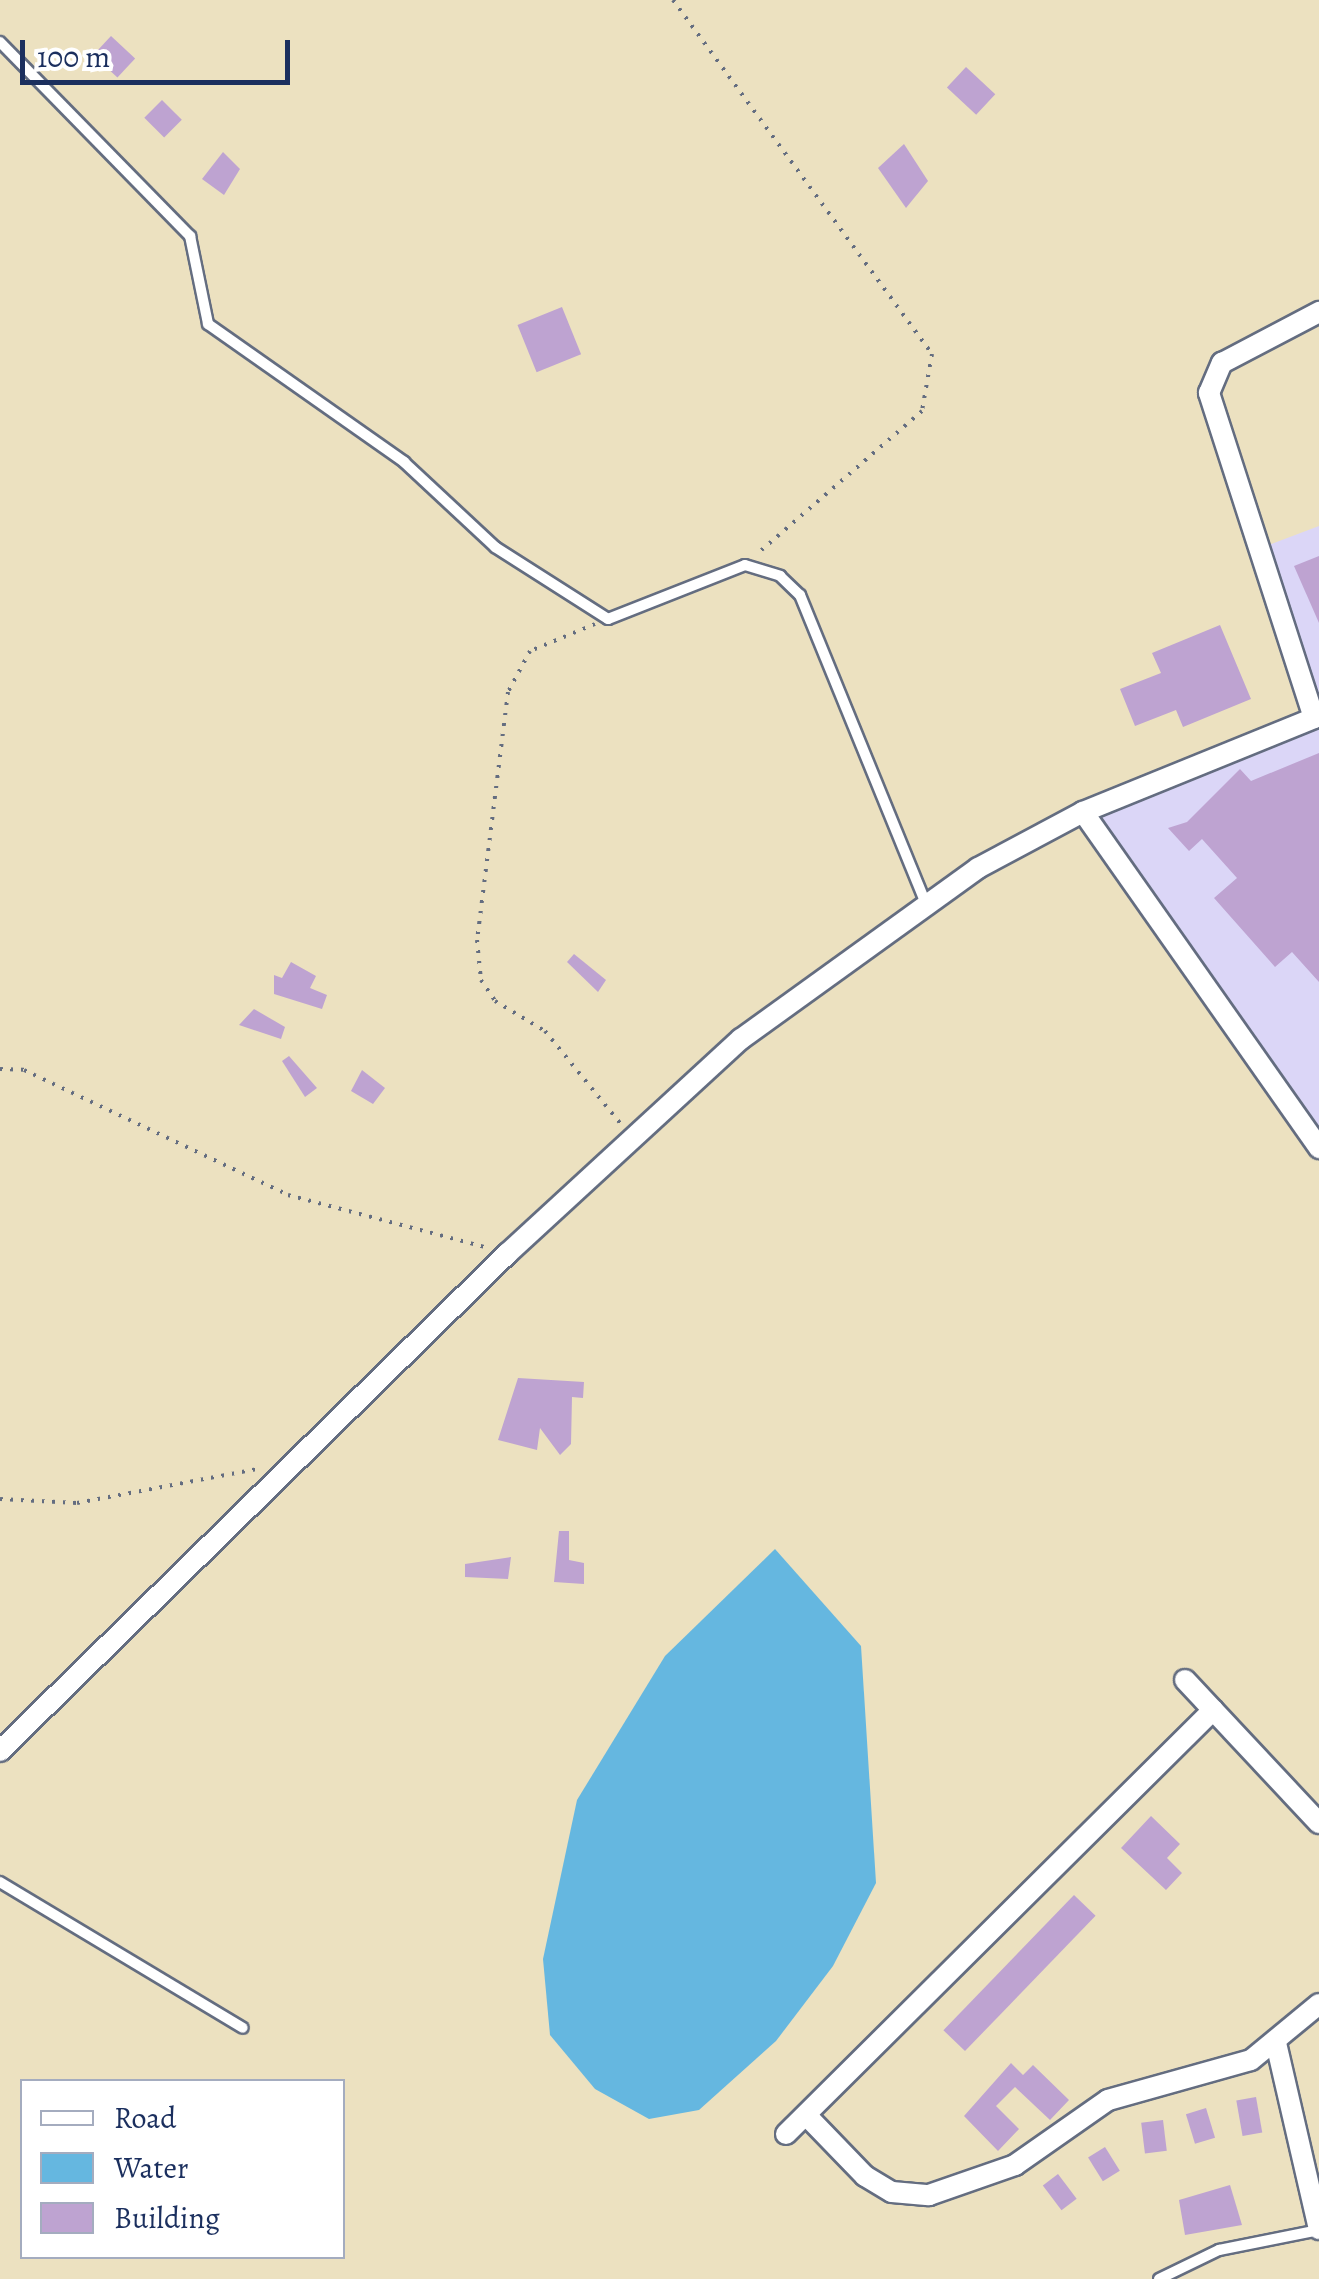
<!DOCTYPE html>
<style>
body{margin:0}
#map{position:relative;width:1319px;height:2279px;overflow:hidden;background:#ece1c0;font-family:Alegreya,serif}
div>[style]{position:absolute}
.built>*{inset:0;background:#dbd6f7}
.water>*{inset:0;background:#65b7e0}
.building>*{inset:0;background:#bea3d1;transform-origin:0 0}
.path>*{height:4px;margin-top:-2px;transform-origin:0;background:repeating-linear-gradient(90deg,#646d80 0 2.5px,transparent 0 10.5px)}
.roads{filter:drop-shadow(2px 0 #646d80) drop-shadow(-2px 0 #646d80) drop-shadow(0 2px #646d80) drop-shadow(0 -2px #646d80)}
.service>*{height:10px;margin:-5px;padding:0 5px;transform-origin:5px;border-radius:5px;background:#fff}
.minor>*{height:20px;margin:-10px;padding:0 10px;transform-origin:10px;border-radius:10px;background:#fff}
span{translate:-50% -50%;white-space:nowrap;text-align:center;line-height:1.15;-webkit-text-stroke:10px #fff;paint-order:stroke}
.legend{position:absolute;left:20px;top:2079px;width:325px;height:180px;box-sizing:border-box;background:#fff;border:2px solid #a4acbf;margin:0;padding:12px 18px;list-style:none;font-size:30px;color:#1b2f5e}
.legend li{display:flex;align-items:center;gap:20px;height:50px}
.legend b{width:50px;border:2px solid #a4acbf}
.scale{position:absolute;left:20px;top:40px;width:270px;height:45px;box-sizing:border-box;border:5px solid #1b2f5e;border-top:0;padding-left:12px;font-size:30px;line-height:35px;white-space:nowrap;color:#1b2f5e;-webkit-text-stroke:8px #fff;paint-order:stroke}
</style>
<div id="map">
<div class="built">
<div style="clip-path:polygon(1319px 526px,1319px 1148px,1083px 812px,1314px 718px,1258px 549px)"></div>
</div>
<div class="water">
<div style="clip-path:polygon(775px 1549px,861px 1646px,876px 1883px,833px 1966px,776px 2041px,699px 2110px,649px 2119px,595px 2089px,550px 2035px,543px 1959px,577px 1800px,665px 1656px)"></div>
</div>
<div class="building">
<div style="left:111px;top:36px;width:33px;height:26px;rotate:43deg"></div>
<div style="left:966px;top:67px;width:40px;height:28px;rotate:43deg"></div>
<div style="left:162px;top:100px;width:28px;height:25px;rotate:45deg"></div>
<div style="clip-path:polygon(904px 144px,928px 181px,906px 208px,878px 168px)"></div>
<div style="clip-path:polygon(223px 152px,240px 169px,224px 195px,202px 179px)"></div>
<div style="left:562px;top:307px;width:51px;height:48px;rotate:68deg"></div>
<div style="clip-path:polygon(1319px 556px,1319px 623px,1294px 566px)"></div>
<div style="clip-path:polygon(1220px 625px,1251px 699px,1183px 727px,1176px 710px,1135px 726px,1120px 689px,1161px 673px,1152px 653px)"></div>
<div style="clip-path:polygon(1319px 753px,1319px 982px,1292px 952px,1275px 967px,1214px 898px,1237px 878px,1202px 839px,1189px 851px,1168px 828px,1187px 822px,1240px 769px,1251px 781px)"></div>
<div style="clip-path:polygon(574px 954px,606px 980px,598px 992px,567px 962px)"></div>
<div style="clip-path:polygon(291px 962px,316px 976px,310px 988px,327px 995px,322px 1009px,274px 994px,274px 975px,282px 978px)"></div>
<div style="clip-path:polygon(254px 1009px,285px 1027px,281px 1039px,239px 1025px)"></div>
<div style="clip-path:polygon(289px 1056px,317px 1088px,305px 1097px,282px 1061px)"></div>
<div style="clip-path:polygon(362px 1070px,385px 1088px,373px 1104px,351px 1091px)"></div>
<div style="clip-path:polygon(518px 1378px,584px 1382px,583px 1398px,572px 1397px,571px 1444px,560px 1455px,540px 1428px,537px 1450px,498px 1440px)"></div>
<div style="clip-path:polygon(559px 1531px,569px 1531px,569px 1560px,584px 1563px,584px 1584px,554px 1582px)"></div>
<div style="clip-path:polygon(511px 1557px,508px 1579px,465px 1577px,465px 1564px)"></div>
<div style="clip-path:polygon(1151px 1816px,1180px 1844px,1167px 1858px,1182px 1873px,1166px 1890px,1121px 1848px)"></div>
<div style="left:1074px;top:1895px;width:30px;height:188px;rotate:44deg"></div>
<div style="clip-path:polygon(1011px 2063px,1023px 2075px,1033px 2065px,1069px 2100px,1050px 2120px,1015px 2087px,996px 2106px,1019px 2129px,998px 2151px,964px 2116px)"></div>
<div style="left:1256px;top:2097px;width:36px;height:20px;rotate:80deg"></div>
<div style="left:1206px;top:2108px;width:31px;height:21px;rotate:73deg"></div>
<div style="left:1163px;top:2120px;width:31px;height:22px;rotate:83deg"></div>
<div style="left:1105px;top:2147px;width:28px;height:20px;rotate:58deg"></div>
<div style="left:1058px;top:2174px;width:31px;height:19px;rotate:53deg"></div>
<div style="clip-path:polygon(1230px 2185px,1242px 2225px,1185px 2235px,1179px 2200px)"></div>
</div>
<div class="path">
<div style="left:673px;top:0;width:439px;rotate:53.8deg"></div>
<div style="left:932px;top:354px;width:58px;rotate:100deg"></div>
<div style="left:922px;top:411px;width:218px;rotate:139.1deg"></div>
<div style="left:595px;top:624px;width:70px;rotate:157.4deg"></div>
<div style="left:530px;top:651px;width:47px;rotate:118.2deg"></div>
<div style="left:508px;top:692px;width:250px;rotate:97.1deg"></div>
<div style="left:477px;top:940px;width:40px;rotate:84.3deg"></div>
<div style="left:481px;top:980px;width:25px;rotate:56deg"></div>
<div style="left:495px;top:1001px;width:58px;rotate:31deg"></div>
<div style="left:545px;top:1031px;width:119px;rotate:50.8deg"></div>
<div style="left:0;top:1069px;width:24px;rotate:2deg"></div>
<div style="left:24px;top:1070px;width:292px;rotate:25.3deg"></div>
<div style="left:288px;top:1195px;width:204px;rotate:14.8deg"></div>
<div style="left:0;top:1499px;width:77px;rotate:3deg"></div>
<div style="left:77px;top:1503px;width:188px;rotate:-10.7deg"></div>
</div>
<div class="roads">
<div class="service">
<div style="left:0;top:42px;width:272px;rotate:45.6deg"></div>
<div style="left:190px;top:236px;width:90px;rotate:78.4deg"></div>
<div style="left:208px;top:324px;width:240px;rotate:35.1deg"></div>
<div style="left:404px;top:462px;width:125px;rotate:43deg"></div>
<div style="left:495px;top:547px;width:134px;rotate:32.5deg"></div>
<div style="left:608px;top:619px;width:147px;rotate:-21.5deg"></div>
<div style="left:745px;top:565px;width:37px;rotate:17deg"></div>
<div style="left:780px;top:576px;width:28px;rotate:44deg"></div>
<div style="left:800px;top:595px;width:331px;rotate:67.8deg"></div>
<div style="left:0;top:1882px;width:283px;rotate:31deg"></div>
<div style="left:1159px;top:2279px;width:67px;rotate:-25.8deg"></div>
<div style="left:1219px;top:2250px;width:102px;rotate:-11.3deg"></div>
</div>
<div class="minor">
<div style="left:1314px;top:718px;width:342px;rotate:-107.9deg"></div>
<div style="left:1209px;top:393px;width:33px;rotate:-67deg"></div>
<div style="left:1222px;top:363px;width:110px;rotate:-27.7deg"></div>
<div style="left:1083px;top:812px;width:411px;rotate:54.9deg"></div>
<div style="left:1185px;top:1680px;width:196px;rotate:46.9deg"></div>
<div style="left:0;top:1751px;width:711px;rotate:-44.43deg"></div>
<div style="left:508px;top:1253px;width:316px;rotate:-42.6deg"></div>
<div style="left:741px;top:1039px;width:292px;rotate:-35.8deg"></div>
<div style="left:978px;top:868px;width:119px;rotate:-28.1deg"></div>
<div style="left:1083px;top:812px;width:255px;rotate:-22.1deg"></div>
<div style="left:1276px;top:2043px;width:191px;rotate:77deg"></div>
<div style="left:806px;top:2115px;width:85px;rotate:46deg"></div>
<div style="left:865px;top:2176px;width:31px;rotate:31deg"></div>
<div style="left:892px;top:2192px;width:37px;rotate:5deg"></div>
<div style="left:929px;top:2195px;width:91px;rotate:-19.2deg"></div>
<div style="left:1015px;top:2165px;width:113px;rotate:-35deg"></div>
<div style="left:1108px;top:2100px;width:148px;rotate:-15.6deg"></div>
<div style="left:1251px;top:2060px;width:88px;rotate:-39.5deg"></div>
<div style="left:786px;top:2134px;width:602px;rotate:-44.8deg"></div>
</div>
</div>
<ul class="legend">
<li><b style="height:12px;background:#fff"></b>Road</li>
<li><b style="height:28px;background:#65b7e0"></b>Water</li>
<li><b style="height:28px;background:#bea3d1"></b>Building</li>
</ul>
<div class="scale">100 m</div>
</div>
